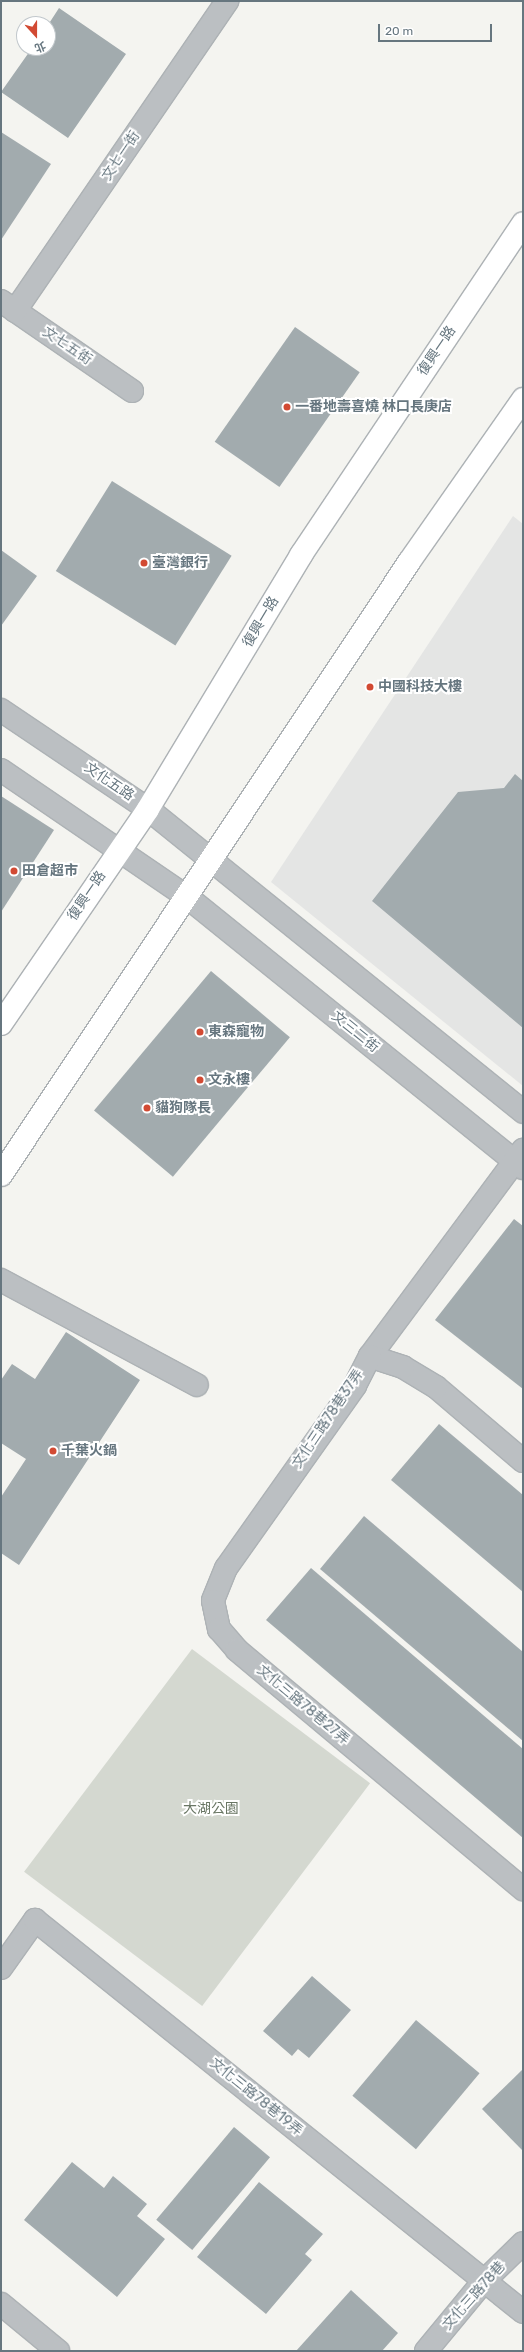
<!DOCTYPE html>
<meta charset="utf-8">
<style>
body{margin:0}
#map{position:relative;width:524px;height:2352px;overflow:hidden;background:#f4f4f0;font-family:Rubik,"Noto Sans TC",sans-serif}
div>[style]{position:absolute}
.built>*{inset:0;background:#e4e5e4}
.green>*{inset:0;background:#d4d8d0;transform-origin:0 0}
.building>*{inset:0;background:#a2abae;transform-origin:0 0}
.roads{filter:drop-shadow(1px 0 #adb2b5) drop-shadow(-1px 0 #adb2b5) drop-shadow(0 1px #adb2b5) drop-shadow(0 -1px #adb2b5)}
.minor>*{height:22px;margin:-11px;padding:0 11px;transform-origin:11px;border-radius:11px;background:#bbbfc2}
.major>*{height:22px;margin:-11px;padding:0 11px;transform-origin:11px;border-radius:11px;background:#fff}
.dots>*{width:11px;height:11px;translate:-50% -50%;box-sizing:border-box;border:2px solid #fff;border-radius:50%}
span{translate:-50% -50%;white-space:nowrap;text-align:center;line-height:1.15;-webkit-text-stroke:4px #fff;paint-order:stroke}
.street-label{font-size:14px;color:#66767f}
.poi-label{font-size:14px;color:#66767f;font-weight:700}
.left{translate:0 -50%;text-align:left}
.park-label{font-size:14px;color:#697664}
.frame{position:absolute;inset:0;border:2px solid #66767f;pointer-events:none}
.north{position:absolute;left:16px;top:16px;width:40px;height:40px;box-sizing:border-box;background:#fff;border:1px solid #c2c8cc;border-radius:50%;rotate:159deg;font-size:11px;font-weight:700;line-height:16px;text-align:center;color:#66767f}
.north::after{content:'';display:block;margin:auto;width:14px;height:18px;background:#d24a33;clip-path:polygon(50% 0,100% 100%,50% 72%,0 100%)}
.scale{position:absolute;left:378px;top:24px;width:114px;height:18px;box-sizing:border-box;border:2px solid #66767f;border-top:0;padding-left:5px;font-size:12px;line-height:14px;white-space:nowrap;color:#66767f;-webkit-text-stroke:3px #fff;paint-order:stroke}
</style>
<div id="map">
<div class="built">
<div style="clip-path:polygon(513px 516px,523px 524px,523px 1086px,271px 882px)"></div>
</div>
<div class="green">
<div style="left:192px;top:1649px;width:223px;height:279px;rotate:37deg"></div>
</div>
<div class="building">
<div style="clip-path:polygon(59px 8px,126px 54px,68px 138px,1px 92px,32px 48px,48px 48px,48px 25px)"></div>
<div style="clip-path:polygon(1px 132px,51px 164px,1px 240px)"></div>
<div style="left:295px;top:327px;width:79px;height:140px;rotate:35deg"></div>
<div style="left:112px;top:481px;width:141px;height:106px;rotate:32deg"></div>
<div style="clip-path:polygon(1px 550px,37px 576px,1px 626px)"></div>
<div style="clip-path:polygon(515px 774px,523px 781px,523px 1028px,372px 901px,458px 792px,504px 788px)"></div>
<div style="clip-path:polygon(1px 796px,54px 830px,1px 912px)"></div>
<div style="left:211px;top:971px;width:103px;height:182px;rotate:40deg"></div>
<div style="clip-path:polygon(514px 1219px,523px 1226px,523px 1389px,435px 1320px)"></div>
<div style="clip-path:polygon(66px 1332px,140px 1380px,19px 1565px,1px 1553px,1px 1497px,26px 1459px,1px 1443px,1px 1380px,12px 1364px,35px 1379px)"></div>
<div style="clip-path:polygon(439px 1424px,523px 1495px,523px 1592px,391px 1480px)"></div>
<div style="clip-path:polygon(364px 1516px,523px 1652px,523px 1741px,320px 1569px)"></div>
<div style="clip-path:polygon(311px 1568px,523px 1749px,523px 1838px,266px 1620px)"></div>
<div style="clip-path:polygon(312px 1976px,351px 2010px,309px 2058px,298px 2049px,292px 2056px,263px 2031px)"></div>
<div style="left:416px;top:2020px;width:83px;height:99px;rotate:40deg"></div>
<div style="clip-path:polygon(523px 2069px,523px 2151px,482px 2109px)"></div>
<div style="left:234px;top:2127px;width:47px;height:121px;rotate:40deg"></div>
<div style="clip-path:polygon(72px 2162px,104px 2188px,113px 2176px,147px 2204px,137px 2216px,165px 2239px,117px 2297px,24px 2220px)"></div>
<div style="clip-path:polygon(259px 2182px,323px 2234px,305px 2254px,312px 2260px,266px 2314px,197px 2257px)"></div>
<div style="clip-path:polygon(351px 2290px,398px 2333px,382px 2351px,296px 2351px)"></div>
</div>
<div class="roads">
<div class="minor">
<div style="left:1px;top:301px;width:159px;rotate:34.5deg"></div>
<div style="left:15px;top:311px;width:376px;rotate:-55.6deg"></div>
<div style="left:1px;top:710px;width:177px;rotate:34deg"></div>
<div style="left:148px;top:809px;width:482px;rotate:38.9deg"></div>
<div style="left:1px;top:770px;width:224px;rotate:34.3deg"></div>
<div style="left:186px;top:896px;width:433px;rotate:38.9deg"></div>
<div style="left:1px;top:1280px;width:222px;rotate:28.2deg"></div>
<div style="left:370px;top:1356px;width:257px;rotate:-53.4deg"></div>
<div style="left:523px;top:1461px;width:114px;rotate:-139.6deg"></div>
<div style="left:436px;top:1387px;width:39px;rotate:-149deg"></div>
<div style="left:403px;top:1367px;width:35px;rotate:-162deg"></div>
<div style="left:370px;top:1356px;width:34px;rotate:117deg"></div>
<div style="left:355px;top:1386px;width:223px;rotate:125.3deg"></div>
<div style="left:226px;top:1568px;width:35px;rotate:112deg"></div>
<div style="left:213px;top:1601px;width:29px;rotate:78deg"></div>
<div style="left:219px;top:1629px;width:28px;rotate:49deg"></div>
<div style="left:237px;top:1650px;width:373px;rotate:39.9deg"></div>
<div style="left:1px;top:1968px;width:59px;rotate:-54.7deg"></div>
<div style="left:35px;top:1920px;width:626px;rotate:38.77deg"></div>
<div style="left:1px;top:2304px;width:74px;rotate:39.5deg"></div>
<div style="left:426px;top:2351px;width:91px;rotate:-50.4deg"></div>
<div style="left:484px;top:2281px;width:54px;rotate:-44.3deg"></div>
</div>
<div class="major">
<div style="left:1px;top:1024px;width:260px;rotate:-55.6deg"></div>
<div style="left:148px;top:809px;width:297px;rotate:-58.9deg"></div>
<div style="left:301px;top:555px;width:399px;rotate:-56.2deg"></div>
<div style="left:1px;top:1175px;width:736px;rotate:-56.35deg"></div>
<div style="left:409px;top:562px;width:199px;rotate:-55deg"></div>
</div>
</div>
<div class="dots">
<div style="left:287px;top:407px;background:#d24a33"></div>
<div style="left:144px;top:563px;background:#d24a33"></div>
<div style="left:370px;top:687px;background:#d24a33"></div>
<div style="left:14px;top:871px;background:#d24a33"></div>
<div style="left:200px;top:1032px;background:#d24a33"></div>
<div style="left:200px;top:1080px;background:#d24a33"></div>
<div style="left:147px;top:1108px;background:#d24a33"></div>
<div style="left:53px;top:1451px;background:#d24a33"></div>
</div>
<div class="street-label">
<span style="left:121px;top:156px;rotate:-56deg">文七一街</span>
<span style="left:67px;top:346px;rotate:34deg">文七五街</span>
<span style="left:437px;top:351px;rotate:-56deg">復興一路</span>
<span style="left:261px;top:622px;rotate:-59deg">復興一路</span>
<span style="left:109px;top:782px;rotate:34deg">文化五路</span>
<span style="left:87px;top:896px;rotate:-56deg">復興一路</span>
<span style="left:355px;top:1032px;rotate:39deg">文三二街</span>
<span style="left:328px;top:1419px;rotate:-56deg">文化三路78巷37弄</span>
<span style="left:303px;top:1705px;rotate:40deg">文化三路78巷27弄</span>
<span style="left:256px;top:2097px;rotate:39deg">文化三路78巷19弄</span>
<span style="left:474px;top:2296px;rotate:-48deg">文化三路78巷</span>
</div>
<div class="poi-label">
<span class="left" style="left:295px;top:407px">一番地壽喜燒 林口長庚店</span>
<span class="left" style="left:152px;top:563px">臺灣銀行</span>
<span class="left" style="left:378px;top:687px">中國科技大樓</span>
<span class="left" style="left:22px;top:871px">田倉超市</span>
<span class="left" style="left:208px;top:1032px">東森寵物</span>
<span class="left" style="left:208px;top:1080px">文永樓</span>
<span class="left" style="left:155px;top:1108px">貓狗隊長</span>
<span class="left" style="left:61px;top:1451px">千葉火鍋</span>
</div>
<div class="park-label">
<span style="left:211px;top:1809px">大湖公園</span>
</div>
<div class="frame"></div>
<div class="north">北</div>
<div class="scale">20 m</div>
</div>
